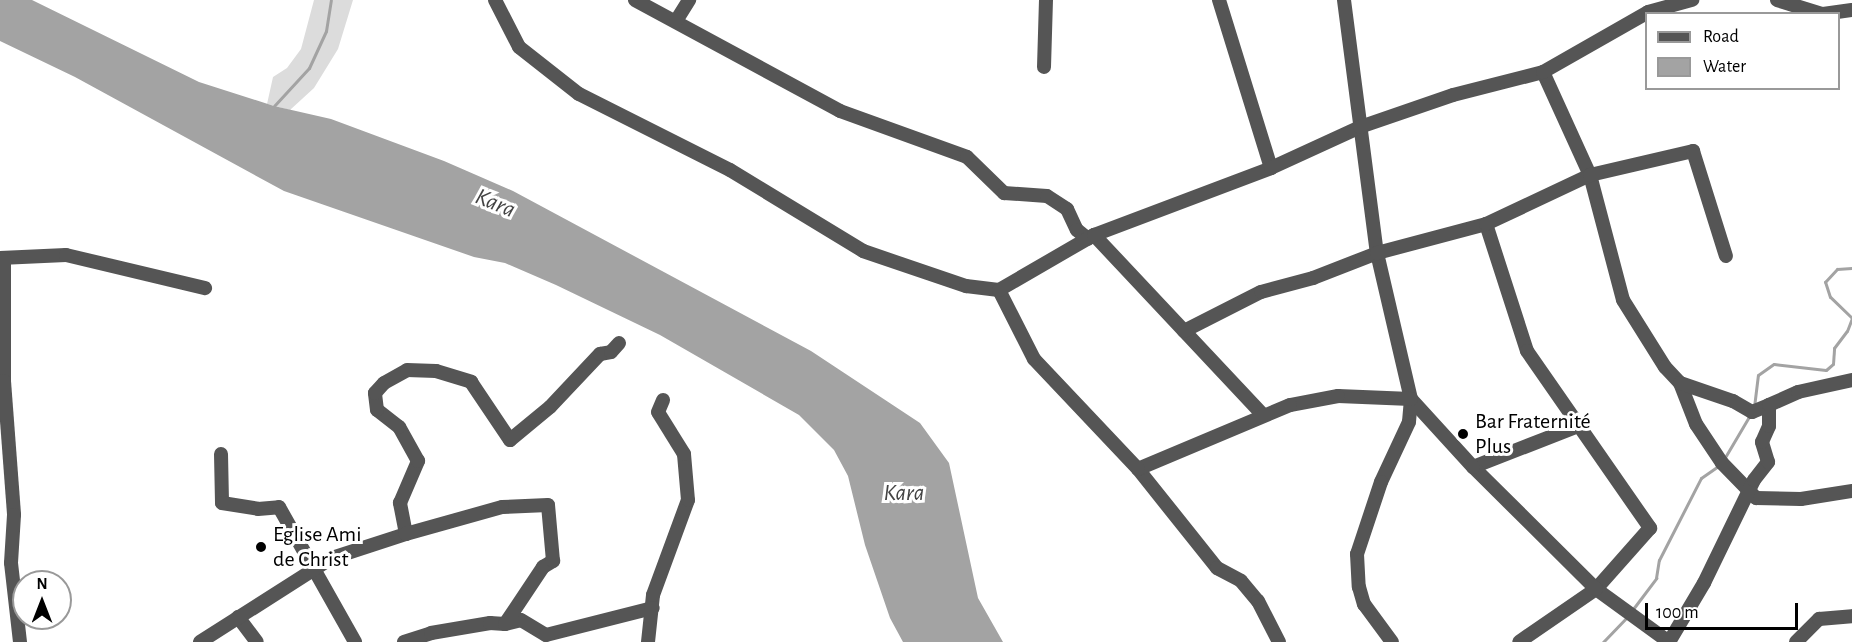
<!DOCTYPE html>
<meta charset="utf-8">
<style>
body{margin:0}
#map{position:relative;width:1852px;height:642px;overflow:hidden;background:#fff;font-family:"Alegreya Sans",sans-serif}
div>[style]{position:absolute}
.green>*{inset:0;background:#dcdcdc}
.water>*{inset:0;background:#a3a3a3}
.stream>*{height:3px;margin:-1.5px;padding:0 1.5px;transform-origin:1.5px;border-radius:1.5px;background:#a3a3a3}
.minor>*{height:14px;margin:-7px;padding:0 7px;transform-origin:7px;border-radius:7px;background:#555}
.dots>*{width:16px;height:16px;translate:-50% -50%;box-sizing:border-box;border:3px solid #fff;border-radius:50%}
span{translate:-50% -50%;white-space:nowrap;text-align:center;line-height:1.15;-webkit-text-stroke:6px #fff;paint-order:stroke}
.poi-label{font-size:22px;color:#000}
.left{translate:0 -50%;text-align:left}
.water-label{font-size:24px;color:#444;font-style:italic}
.legend{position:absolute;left:1645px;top:12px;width:195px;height:78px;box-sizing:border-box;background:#fff;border:2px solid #999;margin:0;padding:8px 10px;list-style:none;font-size:18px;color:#000}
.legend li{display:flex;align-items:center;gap:12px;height:30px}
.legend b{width:30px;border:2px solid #999}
.north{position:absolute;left:12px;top:570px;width:60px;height:60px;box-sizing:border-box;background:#fff;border:2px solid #999;border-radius:50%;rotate:0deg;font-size:16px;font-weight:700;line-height:24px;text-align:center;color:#000}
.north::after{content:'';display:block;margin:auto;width:21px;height:27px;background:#000;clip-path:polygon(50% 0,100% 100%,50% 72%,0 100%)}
.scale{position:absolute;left:1645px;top:603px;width:153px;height:27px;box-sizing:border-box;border:3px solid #000;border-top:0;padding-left:8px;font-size:18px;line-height:21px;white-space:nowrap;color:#000;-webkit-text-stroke:4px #fff;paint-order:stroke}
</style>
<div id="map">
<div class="green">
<div style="clip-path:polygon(314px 0,353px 0,338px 49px,314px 88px,290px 110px,267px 104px,273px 77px,287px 68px,301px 49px)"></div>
</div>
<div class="water">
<div style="clip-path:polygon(0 0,32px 0,199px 82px,274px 106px,331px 119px,444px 161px,513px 191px,811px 351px,920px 423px,949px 463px,978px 598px,1003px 642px,903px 642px,890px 618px,865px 545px,848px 476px,834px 450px,799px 415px,660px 335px,556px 285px,505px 263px,474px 257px,284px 191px,75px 77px,0 41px)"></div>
</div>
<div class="stream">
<div style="left:274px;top:106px;width:52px;rotate:-47.4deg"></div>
<div style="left:309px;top:68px;width:41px;rotate:-65.3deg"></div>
<div style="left:326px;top:31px;width:31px;rotate:-81deg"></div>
<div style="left:1754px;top:407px;width:32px;rotate:-83deg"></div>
<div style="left:1758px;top:375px;width:19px;rotate:-35deg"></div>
<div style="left:1774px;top:364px;width:52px;rotate:6.6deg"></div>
<div style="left:1826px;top:370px;width:9px;rotate:-41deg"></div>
<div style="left:1833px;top:364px;width:16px;rotate:-86deg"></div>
<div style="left:1834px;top:348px;width:21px;rotate:-53deg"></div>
<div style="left:1847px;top:331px;width:14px;rotate:-69deg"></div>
<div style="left:1852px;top:318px;width:30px;rotate:-136deg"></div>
<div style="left:1830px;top:297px;width:16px;rotate:-108deg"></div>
<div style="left:1825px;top:282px;width:18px;rotate:-47deg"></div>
<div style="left:1837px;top:269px;width:15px;rotate:-4deg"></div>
<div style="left:1724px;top:459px;width:51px;rotate:-59.4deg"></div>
<div style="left:1633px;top:609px;width:39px;rotate:-53deg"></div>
<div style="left:1656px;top:578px;width:18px;rotate:-81deg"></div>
<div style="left:1659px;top:560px;width:92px;rotate:-62.9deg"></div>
<div style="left:1701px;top:478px;width:21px;rotate:-35deg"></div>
<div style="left:1603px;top:642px;width:35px;rotate:-46deg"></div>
</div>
<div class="minor">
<div style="left:495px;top:0;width:53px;rotate:62.9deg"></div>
<div style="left:519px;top:47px;width:76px;rotate:38.1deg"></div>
<div style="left:579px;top:94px;width:169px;rotate:26.7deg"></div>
<div style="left:730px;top:170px;width:156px;rotate:31.3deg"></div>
<div style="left:863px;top:251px;width:109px;rotate:18.8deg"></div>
<div style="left:966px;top:286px;width:33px;rotate:7deg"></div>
<div style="left:635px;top:0;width:233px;rotate:28.4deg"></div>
<div style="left:840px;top:111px;width:135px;rotate:19.9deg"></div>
<div style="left:967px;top:157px;width:52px;rotate:44.2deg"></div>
<div style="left:1004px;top:193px;width:43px;rotate:4deg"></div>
<div style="left:1047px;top:196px;width:24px;rotate:33deg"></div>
<div style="left:1067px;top:209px;width:23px;rotate:65deg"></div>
<div style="left:1077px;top:230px;width:14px;rotate:39deg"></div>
<div style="left:1219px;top:0;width:176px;rotate:72.8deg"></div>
<div style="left:1344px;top:0;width:255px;rotate:82.6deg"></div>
<div style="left:1377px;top:253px;width:150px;rotate:76.9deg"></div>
<div style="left:1411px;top:399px;width:23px;rotate:95deg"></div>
<div style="left:1409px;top:422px;width:66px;rotate:115deg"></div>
<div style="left:1381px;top:482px;width:76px;rotate:108.4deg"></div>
<div style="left:1357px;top:554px;width:33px;rotate:87deg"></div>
<div style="left:1359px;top:587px;width:18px;rotate:74deg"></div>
<div style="left:1364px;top:604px;width:47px;rotate:53.6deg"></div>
<div style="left:1777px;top:0;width:47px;rotate:17.3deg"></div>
<div style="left:1823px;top:14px;width:29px;rotate:-8deg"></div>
<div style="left:676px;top:21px;width:25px;rotate:-58deg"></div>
<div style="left:1044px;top:67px;width:67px;rotate:-88.3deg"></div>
<div style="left:1543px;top:72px;width:113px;rotate:65.5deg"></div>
<div style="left:1590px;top:175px;width:129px;rotate:75.2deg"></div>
<div style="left:1623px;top:300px;width:79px;rotate:57.9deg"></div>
<div style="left:1665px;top:367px;width:22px;rotate:47deg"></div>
<div style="left:1680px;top:383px;width:44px;rotate:68.7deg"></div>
<div style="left:1696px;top:424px;width:47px;rotate:56.3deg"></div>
<div style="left:1722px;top:463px;width:49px;rotate:45.8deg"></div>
<div style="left:1756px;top:498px;width:45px;rotate:1.3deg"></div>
<div style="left:1801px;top:499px;width:52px;rotate:-8.9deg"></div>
<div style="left:1486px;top:224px;width:133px;rotate:72.1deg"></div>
<div style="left:1527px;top:351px;width:216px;rotate:55.2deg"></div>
<div style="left:1650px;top:528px;width:81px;rotate:131.5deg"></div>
<div style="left:1596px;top:589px;width:93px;rotate:145.5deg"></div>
<div style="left:1094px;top:235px;width:245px;rotate:46.8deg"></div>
<div style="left:0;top:258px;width:66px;rotate:-2.6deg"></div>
<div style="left:66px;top:255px;width:143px;rotate:13.4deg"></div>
<div style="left:4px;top:258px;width:123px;rotate:90deg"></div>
<div style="left:4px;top:381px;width:134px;rotate:85.7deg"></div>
<div style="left:14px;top:515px;width:48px;rotate:93.6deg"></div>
<div style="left:11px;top:563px;width:80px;rotate:83.5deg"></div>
<div style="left:1184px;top:331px;width:86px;rotate:-26.9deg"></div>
<div style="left:1261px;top:292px;width:54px;rotate:-15.1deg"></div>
<div style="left:1313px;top:278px;width:69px;rotate:-21.3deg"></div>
<div style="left:1377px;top:253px;width:113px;rotate:-14.9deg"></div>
<div style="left:1486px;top:224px;width:115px;rotate:-25.2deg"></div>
<div style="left:1590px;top:175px;width:106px;rotate:-13.1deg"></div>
<div style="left:1693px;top:151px;width:110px;rotate:72.6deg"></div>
<div style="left:1680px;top:383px;width:56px;rotate:18.8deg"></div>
<div style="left:1733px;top:401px;width:22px;rotate:30deg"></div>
<div style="left:1752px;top:412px;width:18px;rotate:-22deg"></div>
<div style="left:221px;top:454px;width:49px;rotate:88.8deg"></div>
<div style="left:222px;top:503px;width:36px;rotate:9deg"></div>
<div style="left:258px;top:509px;width:21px;rotate:-5deg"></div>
<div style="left:279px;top:507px;width:155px;rotate:60.6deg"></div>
<div style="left:1473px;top:467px;width:113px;rotate:-21.3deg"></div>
<div style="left:1138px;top:469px;width:127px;rotate:51.4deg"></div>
<div style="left:1217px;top:568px;width:27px;rotate:28deg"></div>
<div style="left:1241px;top:581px;width:26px;rotate:50deg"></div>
<div style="left:1258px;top:601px;width:46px;rotate:62.9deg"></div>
<div style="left:238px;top:617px;width:31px;rotate:53deg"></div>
<div style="left:505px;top:624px;width:16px;rotate:-14deg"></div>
<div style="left:521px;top:620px;width:29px;rotate:31deg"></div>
<div style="left:546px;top:635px;width:110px;rotate:-14.2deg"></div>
<div style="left:200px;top:642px;width:156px;rotate:-32.5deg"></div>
<div style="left:332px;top:558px;width:78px;rotate:-18deg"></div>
<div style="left:406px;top:534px;width:32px;rotate:-101deg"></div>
<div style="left:400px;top:503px;width:46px;rotate:-66.8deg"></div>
<div style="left:418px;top:461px;width:39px;rotate:-119deg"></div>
<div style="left:399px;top:427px;width:28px;rotate:-142deg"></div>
<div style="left:377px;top:410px;width:17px;rotate:-97deg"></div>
<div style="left:375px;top:393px;width:13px;rotate:-48deg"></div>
<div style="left:384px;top:383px;width:26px;rotate:-29deg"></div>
<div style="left:407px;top:370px;width:29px;rotate:2deg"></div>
<div style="left:436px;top:371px;width:37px;rotate:17deg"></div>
<div style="left:471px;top:382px;width:70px;rotate:56.1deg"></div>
<div style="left:510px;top:440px;width:52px;rotate:-39.5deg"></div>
<div style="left:550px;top:407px;width:73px;rotate:-46.7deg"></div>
<div style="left:600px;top:354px;width:11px;rotate:-10deg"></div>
<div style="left:611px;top:352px;width:12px;rotate:-48deg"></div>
<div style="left:404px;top:642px;width:28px;rotate:-18deg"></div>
<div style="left:431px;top:633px;width:60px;rotate:-9.6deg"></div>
<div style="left:490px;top:623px;width:15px;rotate:4deg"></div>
<div style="left:505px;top:624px;width:69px;rotate:-56.3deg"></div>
<div style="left:543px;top:567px;width:12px;rotate:-31deg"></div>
<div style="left:553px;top:561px;width:56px;rotate:-95.1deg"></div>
<div style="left:548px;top:505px;width:46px;rotate:177.5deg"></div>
<div style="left:502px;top:507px;width:100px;rotate:164.3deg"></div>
<div style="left:648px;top:642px;width:47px;rotate:-83.9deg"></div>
<div style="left:653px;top:595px;width:101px;rotate:-69.8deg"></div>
<div style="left:688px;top:500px;width:46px;rotate:-95deg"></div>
<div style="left:684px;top:454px;width:49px;rotate:-121.8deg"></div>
<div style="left:658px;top:412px;width:13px;rotate:-67deg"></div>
<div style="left:1669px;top:642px;width:90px;rotate:-144deg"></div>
<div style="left:1596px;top:589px;width:173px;rotate:-135.2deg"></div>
<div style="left:1473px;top:467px;width:92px;rotate:-132.4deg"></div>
<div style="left:1411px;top:399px;width:73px;rotate:-177.6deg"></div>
<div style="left:1338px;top:396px;width:49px;rotate:169.4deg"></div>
<div style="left:1290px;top:405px;width:165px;rotate:157.2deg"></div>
<div style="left:1138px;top:469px;width:151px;rotate:-133.4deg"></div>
<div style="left:1034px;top:359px;width:77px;rotate:-116.9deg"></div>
<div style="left:999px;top:290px;width:110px;rotate:-30.1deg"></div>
<div style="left:1094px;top:235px;width:189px;rotate:-20.7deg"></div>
<div style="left:1271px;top:168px;width:98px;rotate:-24.7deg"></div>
<div style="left:1360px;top:127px;width:98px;rotate:-19deg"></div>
<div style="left:1453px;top:95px;width:93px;rotate:-14.3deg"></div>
<div style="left:1543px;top:72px;width:121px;rotate:-29.7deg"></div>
<div style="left:1648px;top:12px;width:46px;rotate:-15.3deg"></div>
<div style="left:1669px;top:642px;width:69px;rotate:-59.3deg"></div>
<div style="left:1704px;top:583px;width:114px;rotate:-64.1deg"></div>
<div style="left:1754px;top:480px;width:23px;rotate:-52deg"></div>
<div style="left:1768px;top:462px;width:21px;rotate:-107deg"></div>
<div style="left:1762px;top:442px;width:17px;rotate:-66deg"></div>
<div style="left:1769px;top:426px;width:21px;rotate:-90deg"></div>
<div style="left:1769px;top:405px;width:32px;rotate:-24deg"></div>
<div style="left:1798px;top:392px;width:55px;rotate:-12.5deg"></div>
<div style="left:1796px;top:642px;width:33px;rotate:-45deg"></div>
<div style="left:1819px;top:619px;width:33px;rotate:-5deg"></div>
</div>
<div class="dots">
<div style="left:1463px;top:434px;background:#000"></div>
<div style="left:261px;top:547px;background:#000"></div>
</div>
<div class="poi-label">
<span class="left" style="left:1475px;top:434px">Bar Fraternité<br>Plus</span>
<span class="left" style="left:273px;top:547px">Eglise Ami<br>de Christ</span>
</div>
<div class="water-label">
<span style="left:495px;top:204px;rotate:22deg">Kara</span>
<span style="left:904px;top:494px">Kara</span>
</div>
<ul class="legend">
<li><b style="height:8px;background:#555"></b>Road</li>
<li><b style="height:16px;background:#a3a3a3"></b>Water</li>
</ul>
<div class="north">N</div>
<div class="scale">100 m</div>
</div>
